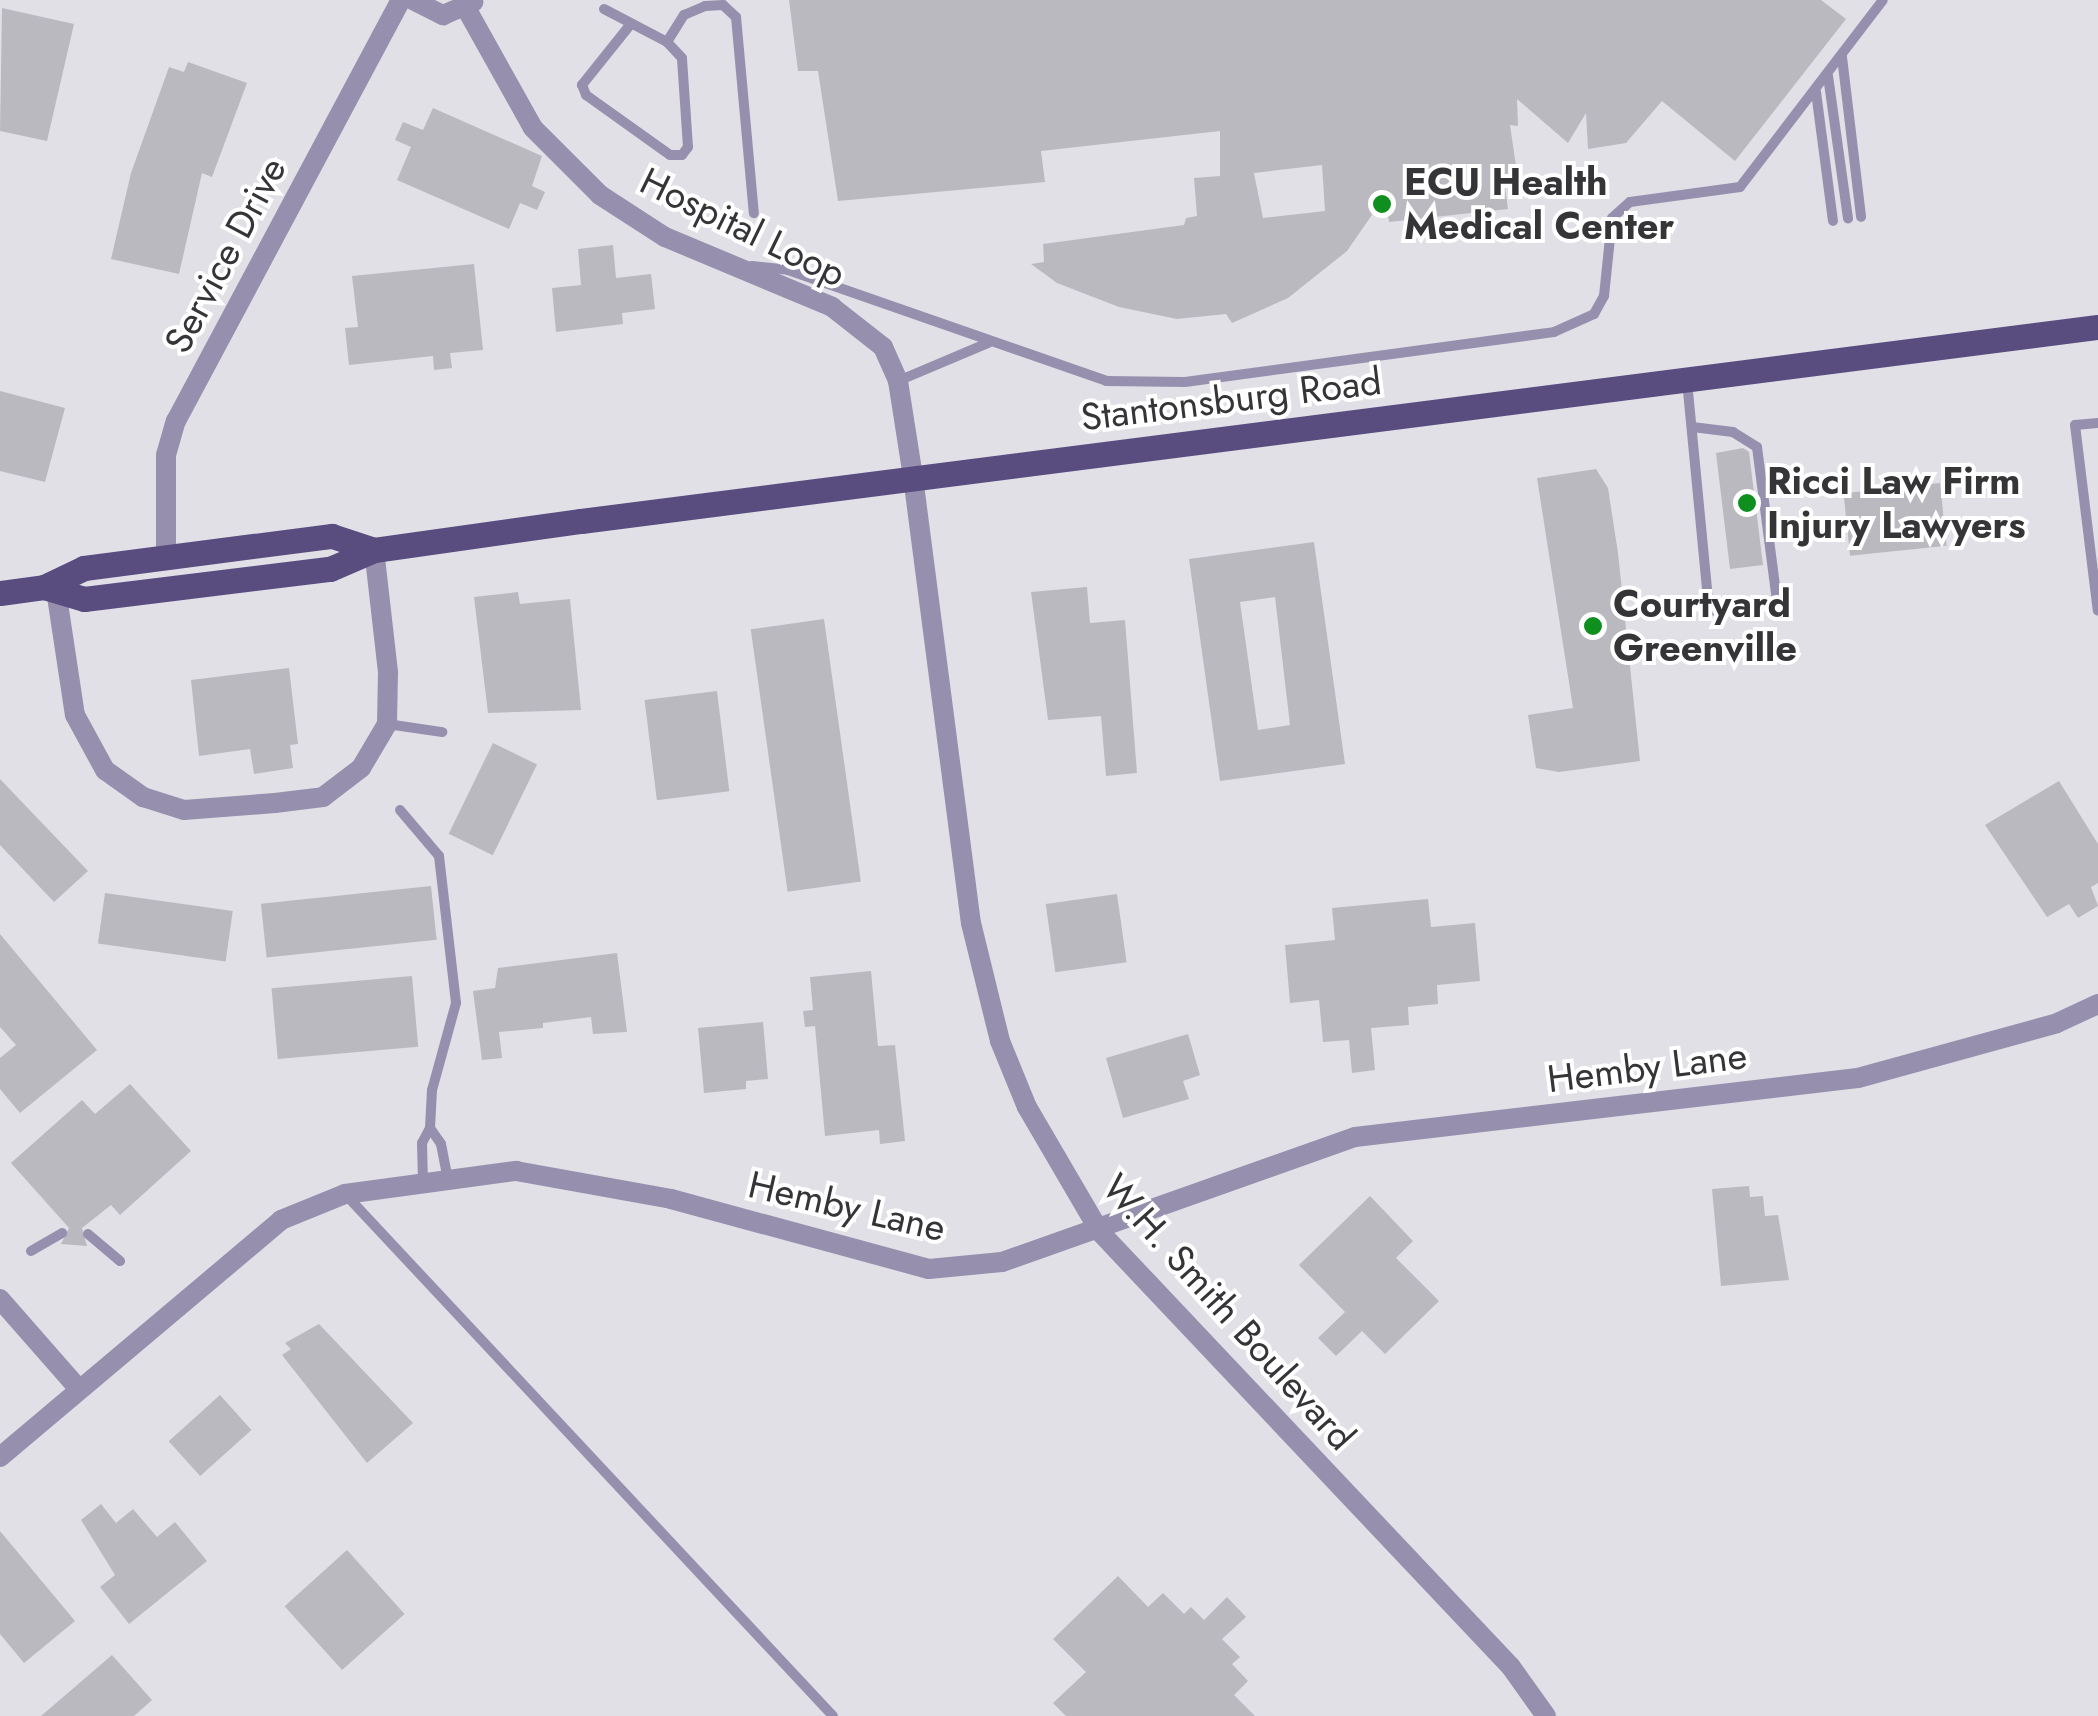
<!DOCTYPE html>
<style>
body{margin:0}
#map{position:relative;width:2098px;height:1716px;overflow:hidden;background:#e1e0e7;font-family:Jost,sans-serif}
div>[style]{position:absolute}
.building>*{inset:0;background:#bab9c0;transform-origin:0 0}
.service>*{height:10px;margin:-5px;padding:0 5px;transform-origin:5px;border-radius:5px;background:#9690ae}
.minor>*{height:20px;margin:-10px;padding:0 10px;transform-origin:10px;border-radius:10px;background:#9690ae}
.tertiary>*{height:20px;margin:-10px;padding:0 10px;transform-origin:10px;border-radius:10px;background:#9690ae}
.primary>*{height:25px;margin:-12.5px;padding:0 12.5px;transform-origin:12.5px;border-radius:12.5px;background:#594d80}
.dots>*{width:28px;height:28px;translate:-50% -50%;box-sizing:border-box;border:5px solid #fff;border-radius:50%}
span{translate:-50% -50%;white-space:nowrap;text-align:center;line-height:1.15;-webkit-text-stroke:8px #fff;paint-order:stroke}
.poi-label{font-size:38px;color:#353437;font-weight:700}
.left{translate:0 -50%;text-align:left}
.street-label{font-size:38px;color:#353437}
</style>
<div id="map">
<div class="building">
<div style="clip-path:polygon(evenodd,789px 0,1821px 0,1846px 19px,1735px 161px,1662px 101px,1626px 143px,1588px 149px,1586px 113px,1568px 143px,1517px 99px,1518px 126px,1510px 125px,1519px 186px,1505px 187px,1508px 209px,1389px 222px,1385px 196px,1347px 251px,1288px 298px,1232px 323px,1226px 314px,1177px 319px,1119px 307px,1057px 283px,1031px 264px,1044px 262px,1043px 244px,1184px 225px,1186px 218px,1197px 216px,1194px 178px,1220px 176px,1220px 131px,1041px 151px,1045px 182px,838px 201px,818px 71px,798px 71px,789px 0,1322px 165px,1325px 211px,1263px 218px,1254px 173px,1322px 165px)"></div>
<div style="clip-path:polygon(2px 8px,74px 24px,47px 141px,0 131px)"></div>
<div style="clip-path:polygon(188px 62px,247px 83px,212px 177px,202px 173px,179px 274px,111px 259px,131px 173px,169px 67px,184px 72px)"></div>
<div style="clip-path:polygon(433px 108px,542px 156px,532px 186px,545px 192px,537px 210px,520px 203px,509px 229px,397px 180px,411px 147px,395px 140px,403px 122px,423px 130px)"></div>
<div style="clip-path:polygon(613px 245px,616px 278px,651px 274px,655px 309px,622px 313px,623px 324px,556px 332px,552px 288px,581px 285px,578px 249px)"></div>
<div style="clip-path:polygon(474px 264px,483px 350px,450px 353px,452px 368px,434px 370px,433px 356px,349px 365px,345px 328px,358px 327px,352px 276px)"></div>
<div style="clip-path:polygon(0 391px,65px 408px,45px 482px,0 471px)"></div>
<div style="clip-path:polygon(1743px 448px,1749px 452px,1763px 565px,1730px 569px,1716px 453px)"></div>
<div style="clip-path:polygon(1596px 469px,1608px 488px,1618px 553px,1640px 761px,1559px 772px,1536px 768px,1528px 715px,1573px 708px,1537px 478px)"></div>
<div style="left:1940px;top:483px;width:63px;height:97px;rotate:84deg"></div>
<div style="clip-path:polygon(evenodd,1314px 542px,1345px 764px,1220px 781px,1189px 559px,1314px 542px,1275px 597px,1290px 725px,1258px 730px,1240px 602px,1275px 597px)"></div>
<div style="clip-path:polygon(1087px 587px,1090px 623px,1125px 620px,1137px 773px,1106px 776px,1101px 716px,1048px 720px,1031px 592px)"></div>
<div style="clip-path:polygon(518px 592px,520px 604px,570px 599px,581px 710px,488px 713px,474px 597px)"></div>
<div style="left:824px;top:619px;width:265px;height:74px;rotate:82deg"></div>
<div style="clip-path:polygon(289px 668px,298px 744px,290px 745px,293px 768px,254px 774px,250px 749px,199px 756px,191px 680px)"></div>
<div style="left:717px;top:691px;width:101px;height:73px;rotate:83deg"></div>
<div style="left:493px;top:743px;width:49px;height:101px;rotate:26deg"></div>
<div style="clip-path:polygon(0 779px,88px 871px,54px 902px,0 845px)"></div>
<div style="clip-path:polygon(2059px 781px,2098px 844px,2098px 883px,2091px 887px,2098px 906px,2078px 918px,2069px 904px,2047px 917px,1985px 825px)"></div>
<div style="left:431px;top:886px;width:54px;height:171px;rotate:84deg"></div>
<div style="left:105px;top:893px;width:129px;height:51px;rotate:8deg"></div>
<div style="left:1117px;top:894px;width:69px;height:72px;rotate:82deg"></div>
<div style="clip-path:polygon(1428px 899px,1431px 927px,1475px 923px,1480px 981px,1437px 985px,1438px 1004px,1408px 1007px,1409px 1025px,1371px 1028px,1375px 1070px,1352px 1073px,1349px 1040px,1323px 1042px,1319px 1000px,1290px 1003px,1285px 945px,1335px 940px,1332px 908px)"></div>
<div style="clip-path:polygon(0 934px,97px 1050px,20px 1113px,0 1089px,0 1058px,16px 1045px,0 1027px)"></div>
<div style="clip-path:polygon(617px 953px,627px 1032px,593px 1034px,591px 1017px,543px 1023px,543px 1028px,499px 1032px,502px 1058px,482px 1060px,473px 991px,495px 988px,498px 968px)"></div>
<div style="clip-path:polygon(871px 971px,878px 1046px,895px 1045px,905px 1141px,880px 1144px,879px 1130px,825px 1136px,815px 1026px,805px 1027px,803px 1011px,813px 1010px,810px 977px)"></div>
<div style="left:412px;top:976px;width:71px;height:141px;rotate:85deg"></div>
<div style="clip-path:polygon(763px 1022px,768px 1079px,746px 1081px,746px 1089px,704px 1093px,698px 1028px)"></div>
<div style="clip-path:polygon(1188px 1034px,1200px 1075px,1183px 1081px,1189px 1099px,1123px 1118px,1106px 1058px)"></div>
<div style="clip-path:polygon(130px 1084px,191px 1151px,120px 1215px,111px 1205px,82px 1228px,87px 1246px,61px 1244px,69px 1228px,11px 1163px,82px 1100px,95px 1114px)"></div>
<div style="clip-path:polygon(1749px 1186px,1750px 1197px,1763px 1196px,1765px 1216px,1778px 1215px,1789px 1280px,1721px 1286px,1712px 1189px)"></div>
<div style="clip-path:polygon(1370px 1196px,1413px 1241px,1396px 1258px,1439px 1301px,1385px 1354px,1362px 1331px,1336px 1356px,1318px 1338px,1345px 1312px,1299px 1265px)"></div>
<div style="clip-path:polygon(319px 1324px,413px 1423px,367px 1463px,282px 1355px,291px 1349px,285px 1343px)"></div>
<div style="left:220px;top:1395px;width:47px;height:69px;rotate:48deg"></div>
<div style="clip-path:polygon(101px 1504px,116px 1523px,133px 1509px,157px 1537px,175px 1522px,207px 1561px,129px 1624px,100px 1587px,115px 1575px,81px 1520px)"></div>
<div style="clip-path:polygon(0 1531px,75px 1621px,24px 1663px,0 1634px)"></div>
<div style="left:347px;top:1550px;width:86px;height:84px;rotate:48deg"></div>
<div style="clip-path:polygon(1118px 1576px,1148px 1607px,1163px 1593px,1184px 1614px,1191px 1607px,1204px 1620px,1227px 1597px,1246px 1617px,1222px 1639px,1240px 1657px,1232px 1664px,1248px 1681px,1234px 1695px,1255px 1716px,1066px 1716px,1053px 1703px,1086px 1672px,1053px 1639px)"></div>
<div style="clip-path:polygon(112px 1655px,152px 1700px,134px 1716px,41px 1716px)"></div>
</div>
<div class="service">
<div style="left:604px;top:9px;width:71px;rotate:27.6deg"></div>
<div style="left:667px;top:42px;width:32px;rotate:-58deg"></div>
<div style="left:684px;top:15px;width:23px;rotate:-23deg"></div>
<div style="left:705px;top:6px;width:18px;rotate:-3deg"></div>
<div style="left:723px;top:5px;width:18px;rotate:43deg"></div>
<div style="left:736px;top:17px;width:197px;rotate:84.8deg"></div>
<div style="left:630px;top:25px;width:77px;rotate:128.7deg"></div>
<div style="left:582px;top:85px;width:11px;rotate:68deg"></div>
<div style="left:586px;top:95px;width:103px;rotate:35.5deg"></div>
<div style="left:670px;top:155px;width:12px"></div>
<div style="left:682px;top:155px;width:10px;rotate:-53deg"></div>
<div style="left:688px;top:147px;width:89px;rotate:-93.9deg"></div>
<div style="left:682px;top:58px;width:22px;rotate:-133deg"></div>
<div style="left:1842px;top:57px;width:161px;rotate:83.2deg"></div>
<div style="left:1828px;top:76px;width:144px;rotate:82deg"></div>
<div style="left:1816px;top:92px;width:130px;rotate:82.5deg"></div>
<div style="left:752px;top:266px;width:36px;rotate:6deg"></div>
<div style="left:788px;top:270px;width:337px;rotate:19.2deg"></div>
<div style="left:1106px;top:381px;width:79px;rotate:0.7deg"></div>
<div style="left:1185px;top:382px;width:372px;rotate:-7.7deg"></div>
<div style="left:1554px;top:332px;width:44px;rotate:-24.2deg"></div>
<div style="left:1594px;top:314px;width:21px;rotate:-61deg"></div>
<div style="left:1604px;top:296px;width:78px;rotate:-84.1deg"></div>
<div style="left:1612px;top:218px;width:24px;rotate:-42deg"></div>
<div style="left:1630px;top:202px;width:111px;rotate:-7.8deg"></div>
<div style="left:1740px;top:187px;width:235px;rotate:-52.6deg"></div>
<div style="left:898px;top:381px;width:98px;rotate:-22.9deg"></div>
<div style="left:1687px;top:381px;width:231px;rotate:84.5deg"></div>
<div style="left:1709px;top:611px;width:69px;rotate:-8.4deg"></div>
<div style="left:1777px;top:601px;width:155px;rotate:-97.4deg"></div>
<div style="left:1757px;top:447px;width:28px;rotate:-148deg"></div>
<div style="left:1733px;top:432px;width:39px;rotate:-173deg"></div>
<div style="left:2098px;top:423px;width:23px;rotate:175deg"></div>
<div style="left:2075px;top:425px;width:187px;rotate:83deg"></div>
<div style="left:387px;top:724px;width:56px;rotate:8.3deg"></div>
<div style="left:400px;top:810px;width:60px;rotate:49.7deg"></div>
<div style="left:439px;top:856px;width:148px;rotate:83.4deg"></div>
<div style="left:456px;top:1003px;width:90px;rotate:105.4deg"></div>
<div style="left:432px;top:1090px;width:38px;rotate:93deg"></div>
<div style="left:423px;top:1183px;width:40px;rotate:-91.4deg"></div>
<div style="left:422px;top:1143px;width:17px;rotate:-62deg"></div>
<div style="left:430px;top:1128px;width:19px;rotate:55deg"></div>
<div style="left:441px;top:1144px;width:37px;rotate:79deg"></div>
<div style="left:346px;top:1195px;width:713px;rotate:46.93deg"></div>
<div style="left:88px;top:1234px;width:42px;rotate:40.2deg"></div>
<div style="left:31px;top:1251px;width:36px;rotate:-30deg"></div>
</div>
<div class="minor">
<div style="left:413px;top:0;width:34px;rotate:27deg"></div>
<div style="left:443px;top:15px;width:33px;rotate:-23deg"></div>
<div style="left:466px;top:8px;width:137px;rotate:60.8deg"></div>
<div style="left:533px;top:128px;width:95px;rotate:45deg"></div>
<div style="left:600px;top:195px;width:77px;rotate:32.9deg"></div>
<div style="left:665px;top:237px;width:181px;rotate:22.7deg"></div>
<div style="left:832px;top:307px;width:65px;rotate:38.1deg"></div>
<div style="left:883px;top:347px;width:37px;rotate:66deg"></div>
<div style="left:898px;top:381px;width:97px;rotate:81.1deg"></div>
<div style="left:166px;top:558px;width:103px;rotate:-90deg"></div>
<div style="left:166px;top:455px;width:35px;rotate:-74deg"></div>
<div style="left:176px;top:421px;width:477px;rotate:-61.9deg"></div>
<div style="left:56px;top:590px;width:126px;rotate:81.4deg"></div>
<div style="left:75px;top:715px;width:63px;rotate:61.4deg"></div>
<div style="left:105px;top:770px;width:47px;rotate:35.4deg"></div>
<div style="left:143px;top:797px;width:43px;rotate:17.6deg"></div>
<div style="left:184px;top:810px;width:91px;rotate:-4.4deg"></div>
<div style="left:275px;top:803px;width:48px;rotate:-7.1deg"></div>
<div style="left:323px;top:797px;width:48px;rotate:-37.3deg"></div>
<div style="left:361px;top:768px;width:51px;rotate:-59.4deg"></div>
<div style="left:387px;top:724px;width:52px;rotate:-88.9deg"></div>
<div style="left:388px;top:672px;width:123px;rotate:-96.5deg"></div>
<div style="left:0;top:1299px;width:118px;rotate:48.8deg"></div>
<div style="left:0;top:1457px;width:368px;rotate:-40.1deg"></div>
<div style="left:281px;top:1220px;width:69px;rotate:-22.1deg"></div>
<div style="left:345px;top:1194px;width:173px;rotate:-7.7deg"></div>
<div style="left:516px;top:1171px;width:158px;rotate:10.2deg"></div>
<div style="left:671px;top:1199px;width:267px;rotate:15.2deg"></div>
<div style="left:929px;top:1269px;width:73px;rotate:-5.5deg"></div>
<div style="left:1002px;top:1262px;width:374px;rotate:-19.5deg"></div>
<div style="left:1355px;top:1137px;width:506px;rotate:-6.69deg"></div>
<div style="left:1858px;top:1078px;width:206px;rotate:-15.4deg"></div>
<div style="left:2057px;top:1023px;width:45px;rotate:-24.9deg"></div>
</div>
<div class="tertiary">
<div style="left:913px;top:477px;width:450px;rotate:82.6deg"></div>
<div style="left:971px;top:923px;width:122px;rotate:76.2deg"></div>
<div style="left:1000px;top:1041px;width:71px;rotate:67.8deg"></div>
<div style="left:1027px;top:1107px;width:145px;rotate:59.7deg"></div>
<div style="left:1100px;top:1232px;width:598px;rotate:46.62deg"></div>
<div style="left:1511px;top:1667px;width:60px;rotate:54.5deg"></div>
</div>
<div class="primary">
<div style="left:44px;top:587px;width:42px;rotate:16.7deg"></div>
<div style="left:84px;top:599px;width:248px;rotate:-7deg"></div>
<div style="left:330px;top:569px;width:48px;rotate:-23.4deg"></div>
<div style="left:374px;top:550px;width:209px;rotate:-8deg"></div>
<div style="left:581px;top:521px;width:1529px;rotate:-7.29deg"></div>
<div style="left:0;top:593px;width:44px;rotate:-7.8deg"></div>
<div style="left:44px;top:587px;width:44px;rotate:-25.4deg"></div>
<div style="left:84px;top:568px;width:250px;rotate:-7.4deg"></div>
<div style="left:332px;top:536px;width:44px;rotate:18.4deg"></div>
</div>
<div class="dots">
<div style="left:1382px;top:204px;background:#0f8f1e"></div>
<div style="left:1747px;top:503px;background:#0f8f1e"></div>
<div style="left:1593px;top:626px;background:#0f8f1e"></div>
</div>
<div class="poi-label">
<span class="left" style="left:1404px;top:204px">ECU Health<br>Medical Center</span>
<span class="left" style="left:1767px;top:503px">Ricci Law Firm<br>Injury Lawyers</span>
<span class="left" style="left:1613px;top:626px">Courtyard<br>Greenville</span>
</div>
<div class="street-label">
<span style="left:743px;top:227px;rotate:26deg">Hospital Loop</span>
<span style="left:225px;top:255px;rotate:-62deg">Service Drive</span>
<span style="left:1231px;top:399px;rotate:-7deg">Stantonsburg Road</span>
<span style="left:1647px;top:1067px;rotate:-7deg">Hemby Lane</span>
<span style="left:847px;top:1206px;rotate:13deg">Hemby Lane</span>
<span style="left:1229px;top:1312px;rotate:48deg">W.H. Smith Boulevard</span>
</div>
</div>
